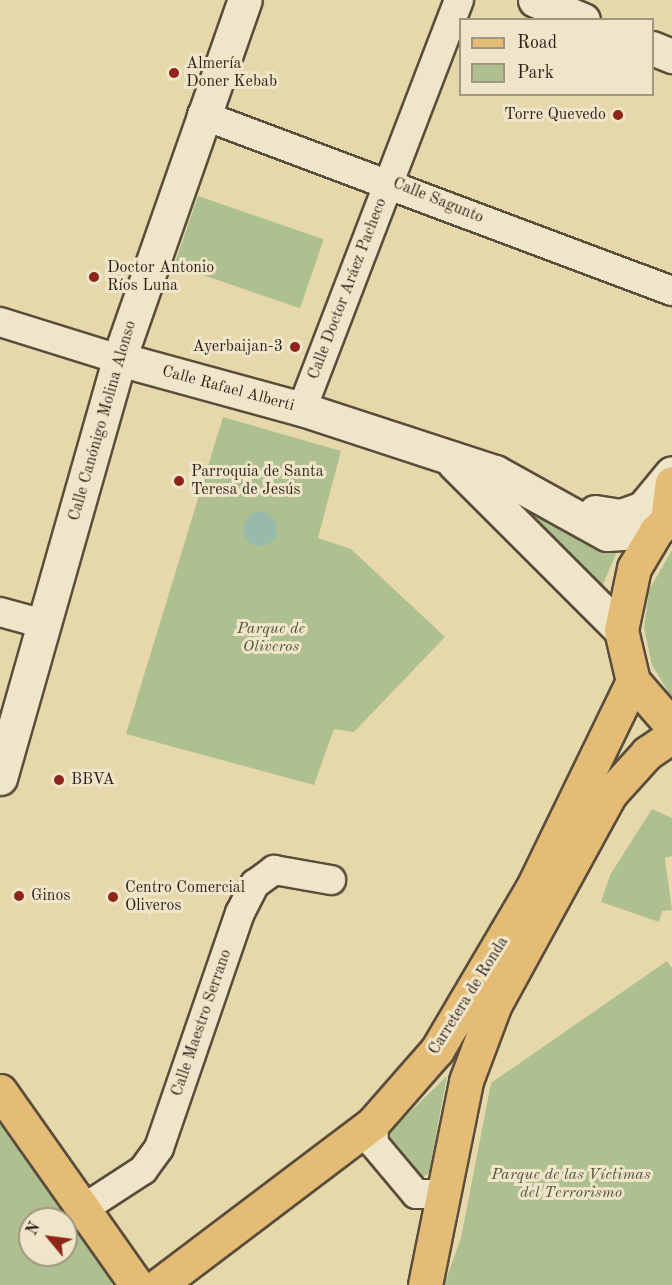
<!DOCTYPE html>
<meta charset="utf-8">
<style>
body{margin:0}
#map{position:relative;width:672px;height:1285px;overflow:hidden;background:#e7d8ac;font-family:"Old Standard TT",serif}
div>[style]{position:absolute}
.green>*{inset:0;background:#aec08f;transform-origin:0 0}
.water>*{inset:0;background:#97baaa}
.round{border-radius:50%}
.roads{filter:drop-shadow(2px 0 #594d3c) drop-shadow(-2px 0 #594d3c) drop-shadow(0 2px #594d3c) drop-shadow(0 -2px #594d3c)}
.street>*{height:28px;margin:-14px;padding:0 14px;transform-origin:14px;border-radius:14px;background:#efe6c9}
.secondary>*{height:33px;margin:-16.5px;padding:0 16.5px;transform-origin:16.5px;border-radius:16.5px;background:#efe6c9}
.primary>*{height:33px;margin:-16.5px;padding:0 16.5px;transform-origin:16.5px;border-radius:16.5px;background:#e4bc76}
.dots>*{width:16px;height:16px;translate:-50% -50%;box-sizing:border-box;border:3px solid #efe6c9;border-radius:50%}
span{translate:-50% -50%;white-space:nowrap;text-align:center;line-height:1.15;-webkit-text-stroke:6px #efe6c9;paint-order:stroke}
.poi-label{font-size:16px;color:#2a1f17}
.left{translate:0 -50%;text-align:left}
.right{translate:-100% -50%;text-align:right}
.street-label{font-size:16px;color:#2a1f17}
.park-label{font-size:16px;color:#524f3b;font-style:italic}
.legend{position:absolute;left:459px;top:18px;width:195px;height:78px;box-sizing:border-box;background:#efe6c9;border:2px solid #a09682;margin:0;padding:8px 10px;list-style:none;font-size:18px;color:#2a1f17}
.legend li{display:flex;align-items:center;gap:12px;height:30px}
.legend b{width:30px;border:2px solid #a09682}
.north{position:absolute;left:18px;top:1207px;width:60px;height:60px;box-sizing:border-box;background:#efe6c9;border:2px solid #a09682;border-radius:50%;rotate:299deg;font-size:16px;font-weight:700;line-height:24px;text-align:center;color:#2a1f17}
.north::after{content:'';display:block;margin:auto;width:21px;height:27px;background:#8f2418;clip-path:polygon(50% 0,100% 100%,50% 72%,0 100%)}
</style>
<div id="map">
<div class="green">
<div style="left:198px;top:196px;width:133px;height:73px;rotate:19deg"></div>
<div style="clip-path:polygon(223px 417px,341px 451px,318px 538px,351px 549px,445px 637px,354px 732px,334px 729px,314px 785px,126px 734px)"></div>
<div style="clip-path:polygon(510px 496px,619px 547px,601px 589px)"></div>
<div style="clip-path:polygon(672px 550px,672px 698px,652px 665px,644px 628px,649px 590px)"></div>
<div style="clip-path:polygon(652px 809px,672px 818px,672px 856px,665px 858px,672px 910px,662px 911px,659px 922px,601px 902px,610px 875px)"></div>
<div style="clip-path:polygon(667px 961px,672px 968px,672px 1285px,444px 1285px,461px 1238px,491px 1083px)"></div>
<div style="clip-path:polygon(447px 1076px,429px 1173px,421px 1179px,387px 1134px)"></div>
<div style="clip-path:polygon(evenodd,0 1113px,110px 1275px,112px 1285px,0 1285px,0 1113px,30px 1219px,66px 1219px,66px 1255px,30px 1255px,30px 1219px)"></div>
</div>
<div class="water">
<div class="round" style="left:243px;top:512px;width:34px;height:34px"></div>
</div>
<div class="roads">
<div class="street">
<div style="left:202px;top:115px;width:502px;rotate:20.53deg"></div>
<div style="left:0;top:322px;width:125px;rotate:17.3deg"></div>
<div style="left:302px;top:409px;width:438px;rotate:-69deg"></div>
<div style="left:0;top:612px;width:46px;rotate:15.3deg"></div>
<div style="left:373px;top:1123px;width:21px;rotate:87deg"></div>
<div style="left:374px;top:1144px;width:65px;rotate:50deg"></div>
<div style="left:416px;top:1194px;width:20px"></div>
<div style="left:436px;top:1194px;width:12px;rotate:-48deg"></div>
<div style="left:83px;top:1209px;width:72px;rotate:-33deg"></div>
<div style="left:143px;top:1170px;width:27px;rotate:-54deg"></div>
<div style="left:159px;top:1148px;width:249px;rotate:-71deg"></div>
<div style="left:240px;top:913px;width:33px;rotate:-63deg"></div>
<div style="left:255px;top:884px;width:24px;rotate:-36deg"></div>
<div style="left:274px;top:870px;width:58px;rotate:10deg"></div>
</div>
<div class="secondary">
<div style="left:535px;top:0;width:52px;rotate:22.6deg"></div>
<div style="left:652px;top:48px;width:22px;rotate:22deg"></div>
<div style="left:119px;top:359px;width:190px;rotate:15.3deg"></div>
<div style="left:302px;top:409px;width:203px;rotate:18.1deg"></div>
<div style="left:495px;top:472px;width:128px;rotate:29deg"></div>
<div style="left:607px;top:534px;width:49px;rotate:-3.5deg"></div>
<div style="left:454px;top:463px;width:236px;rotate:45deg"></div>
<div style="left:595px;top:512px;width:26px;rotate:9deg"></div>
<div style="left:621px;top:516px;width:23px;rotate:-20deg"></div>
<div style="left:643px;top:508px;width:45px;rotate:-50.4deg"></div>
<div style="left:0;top:778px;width:436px;rotate:-74.1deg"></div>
<div style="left:119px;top:359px;width:380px;rotate:-70.7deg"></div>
</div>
<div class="primary">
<div style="left:672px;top:516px;width:22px;rotate:137deg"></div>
<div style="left:656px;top:531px;width:43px;rotate:120.7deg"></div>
<div style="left:634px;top:568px;width:63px;rotate:101.8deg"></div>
<div style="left:621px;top:630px;width:52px;rotate:76.8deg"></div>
<div style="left:633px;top:681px;width:60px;rotate:49.1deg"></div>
<div style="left:667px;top:521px;width:38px;rotate:-83deg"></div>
<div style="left:0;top:1091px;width:237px;rotate:54.8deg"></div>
<div style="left:159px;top:1285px;width:268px;rotate:-37.1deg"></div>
<div style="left:373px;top:1123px;width:97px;rotate:-48.8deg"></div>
<div style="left:437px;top:1050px;width:187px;rotate:-59.5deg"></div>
<div style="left:532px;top:889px;width:231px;rotate:-64.1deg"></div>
<div style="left:425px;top:1285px;width:208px;rotate:-78.6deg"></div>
<div style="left:466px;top:1081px;width:82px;rotate:-69.4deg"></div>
<div style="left:495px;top:1004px;width:239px;rotate:-61.3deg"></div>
<div style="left:610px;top:794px;width:55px;rotate:-47.9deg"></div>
<div style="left:647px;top:753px;width:30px;rotate:-34deg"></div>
</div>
</div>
<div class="dots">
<div style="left:174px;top:73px;background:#8f2418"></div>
<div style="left:618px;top:115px;background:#8f2418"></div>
<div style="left:94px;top:277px;background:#8f2418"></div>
<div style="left:295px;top:347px;background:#8f2418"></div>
<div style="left:179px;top:481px;background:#8f2418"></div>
<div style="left:59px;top:780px;background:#8f2418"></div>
<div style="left:19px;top:896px;background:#8f2418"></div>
<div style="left:113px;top:897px;background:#8f2418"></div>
</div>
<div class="poi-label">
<span class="left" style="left:186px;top:73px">Almería<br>Doner Kebab</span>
<span class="right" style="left:606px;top:115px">Torre Quevedo</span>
<span class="left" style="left:107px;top:277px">Doctor Antonio<br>Ríos Luna</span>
<span class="right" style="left:283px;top:347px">Ayerbaijan-3</span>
<span class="left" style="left:191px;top:481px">Parroquia de Santa<br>Teresa de Jesús</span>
<span class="left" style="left:71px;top:780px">BBVA</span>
<span class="left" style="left:125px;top:897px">Centro Comercial<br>Oliveros</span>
<span class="left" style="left:31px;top:896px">Ginos</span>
</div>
<div class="street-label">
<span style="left:438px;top:201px;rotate:22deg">Calle Sagunto</span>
<span style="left:348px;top:289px;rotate:-69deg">Calle Doctor Aráez Pacheco</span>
<span style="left:228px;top:389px;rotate:15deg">Calle Rafael Alberti</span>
<span style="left:103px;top:421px;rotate:-74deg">Calle Canónigo Molina Alonso</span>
<span style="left:469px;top:996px;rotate:-58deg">Carretera de Ronda</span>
<span style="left:202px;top:1023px;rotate:-71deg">Calle Maestro Serrano</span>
</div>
<div class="park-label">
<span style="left:271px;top:638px">Parque de<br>Oliveros</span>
<span style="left:571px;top:1184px">Parque de las Víctimas<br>del Terrorismo</span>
</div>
<ul class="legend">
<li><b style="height:8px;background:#e4bc76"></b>Road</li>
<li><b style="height:16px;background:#aec08f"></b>Park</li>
</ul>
<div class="north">N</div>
</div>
